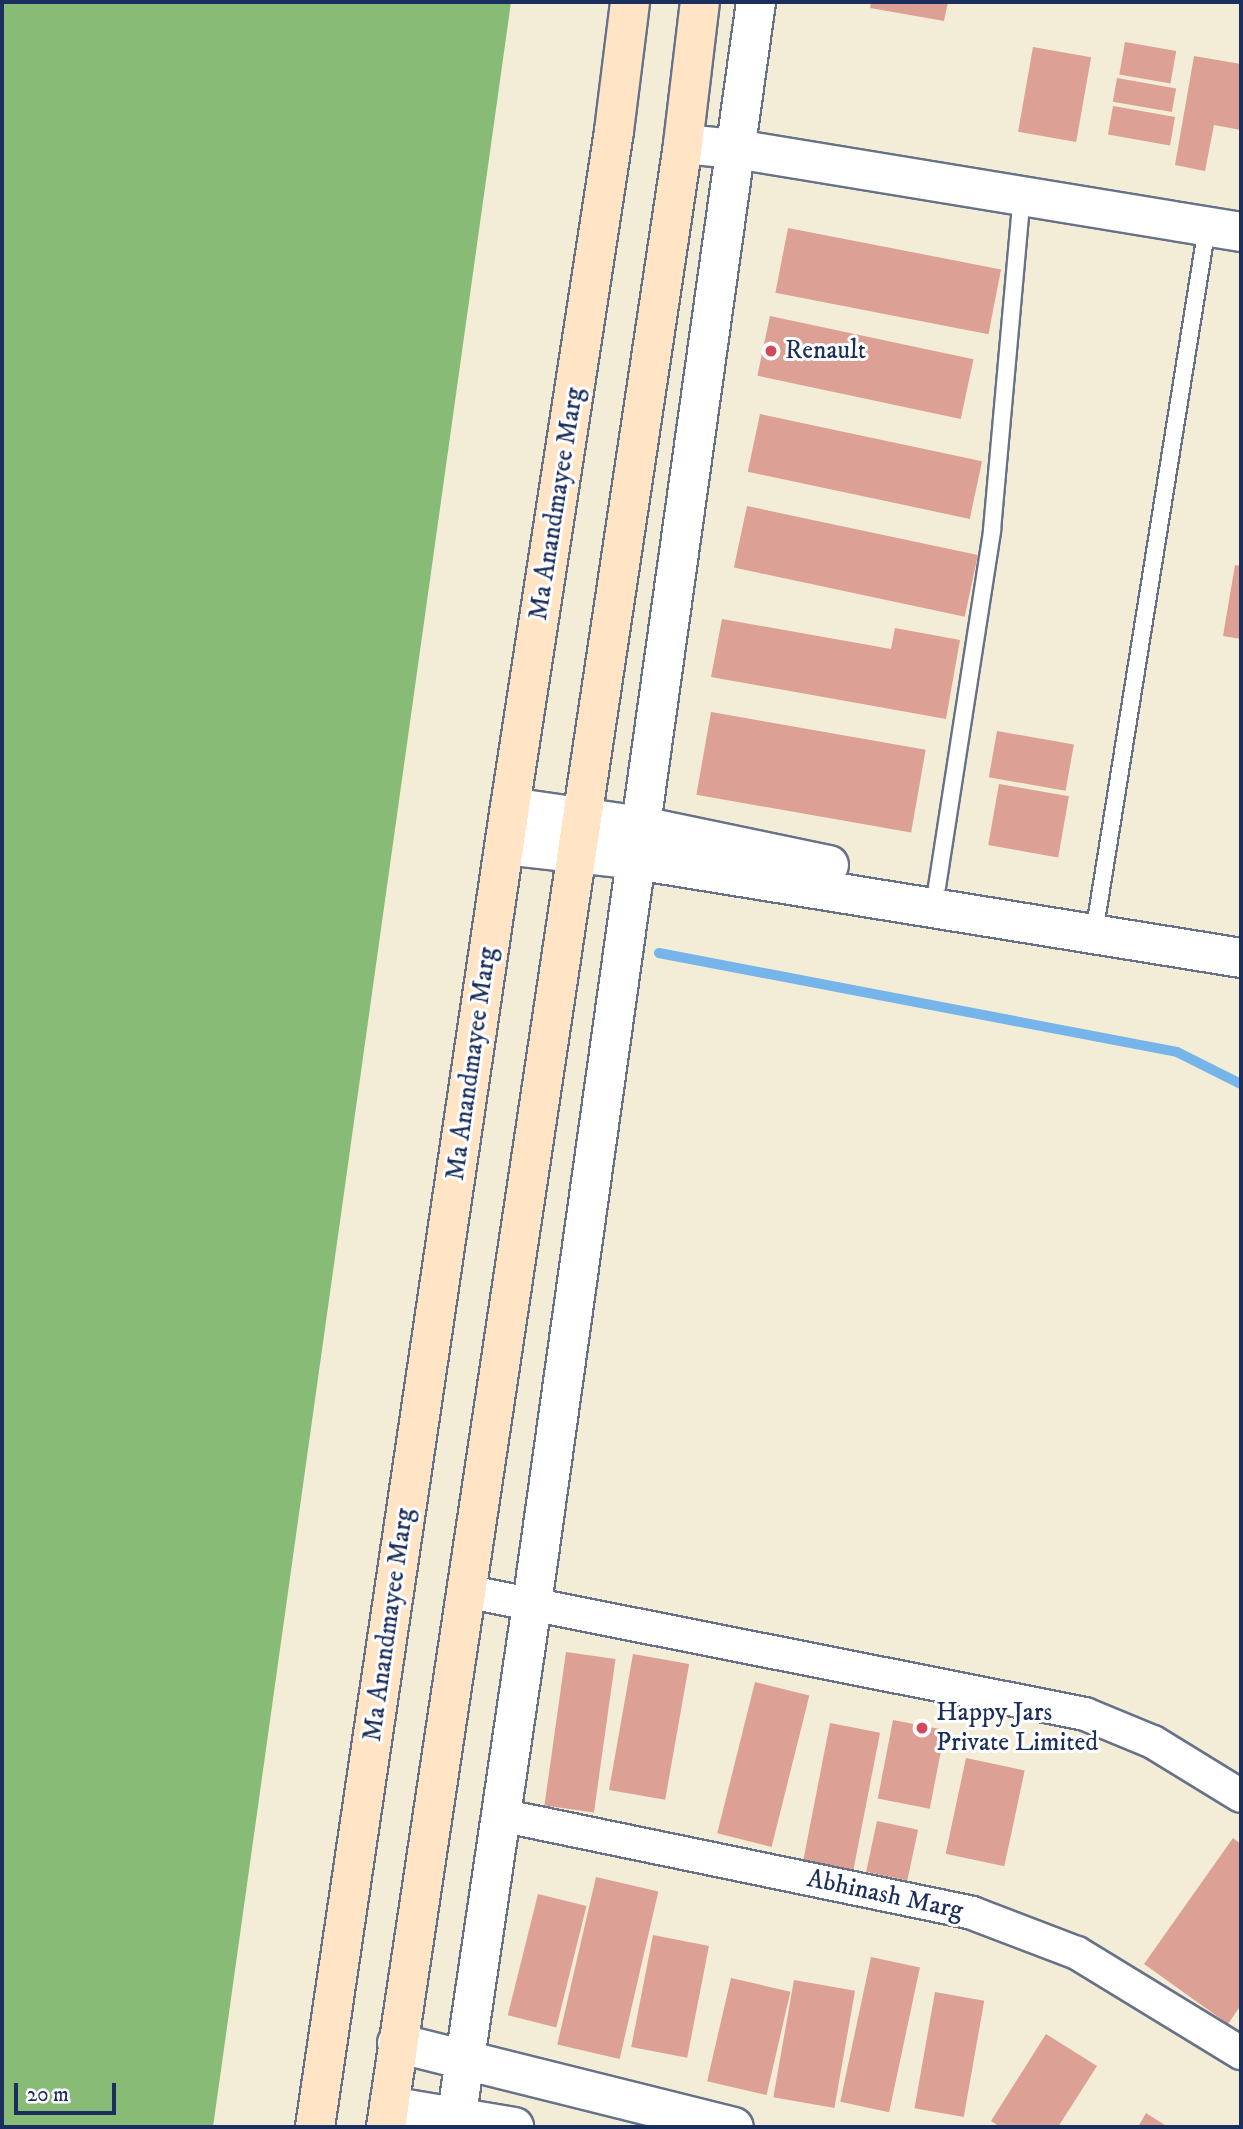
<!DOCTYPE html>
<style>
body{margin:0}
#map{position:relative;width:1243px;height:2129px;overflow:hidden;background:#f3edd8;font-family:"IM FELL DW Pica",serif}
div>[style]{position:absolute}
.forest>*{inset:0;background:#88bb75}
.stream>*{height:10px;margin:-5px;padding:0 5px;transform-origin:5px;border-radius:5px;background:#75b5e9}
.building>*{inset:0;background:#dda095;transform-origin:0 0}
.roads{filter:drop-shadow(2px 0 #677289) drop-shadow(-2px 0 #677289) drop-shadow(0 2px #677289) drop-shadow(0 -2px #677289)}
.service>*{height:16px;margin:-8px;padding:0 8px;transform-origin:8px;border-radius:8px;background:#fff}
.minor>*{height:32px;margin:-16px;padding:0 16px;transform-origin:16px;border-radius:16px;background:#fff}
.tertiary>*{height:38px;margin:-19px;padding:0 19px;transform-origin:19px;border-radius:19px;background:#fff}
.secondary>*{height:38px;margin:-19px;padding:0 19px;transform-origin:19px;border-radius:19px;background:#ffe4c6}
.dots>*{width:19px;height:19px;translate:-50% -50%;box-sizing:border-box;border:4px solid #fff;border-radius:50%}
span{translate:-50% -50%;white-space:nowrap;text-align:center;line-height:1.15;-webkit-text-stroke:6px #fff;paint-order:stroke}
.poi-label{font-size:26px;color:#1b2f5e}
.left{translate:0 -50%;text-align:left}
.street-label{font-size:26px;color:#1b2f5e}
.frame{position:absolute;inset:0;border:4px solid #1b2f5e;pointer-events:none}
.scale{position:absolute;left:14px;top:2083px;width:102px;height:32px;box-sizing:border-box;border:4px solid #1b2f5e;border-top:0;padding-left:9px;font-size:21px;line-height:24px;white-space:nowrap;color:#1b2f5e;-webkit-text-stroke:5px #fff;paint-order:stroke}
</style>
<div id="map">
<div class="forest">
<div style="clip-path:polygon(2px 2px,511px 2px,213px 2127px,2px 2127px)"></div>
</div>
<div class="stream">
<div style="left:659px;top:953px;width:527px;rotate:10.82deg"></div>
<div style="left:1177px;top:1052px;width:72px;rotate:26.6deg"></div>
</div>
<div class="building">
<div style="clip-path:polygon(871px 2px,948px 2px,944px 21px,870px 8px)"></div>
<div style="left:1125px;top:42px;width:52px;height:33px;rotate:10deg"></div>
<div style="left:1033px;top:47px;width:59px;height:86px;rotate:10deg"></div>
<div style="clip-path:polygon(1194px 56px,1241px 64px,1241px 130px,1214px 125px,1205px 171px,1175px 165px)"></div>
<div style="left:1117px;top:78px;width:60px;height:24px;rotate:10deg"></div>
<div style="left:1113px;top:106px;width:63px;height:29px;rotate:10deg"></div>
<div style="left:788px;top:228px;width:217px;height:66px;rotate:11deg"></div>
<div style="left:770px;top:316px;width:208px;height:61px;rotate:12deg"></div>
<div style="left:760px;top:414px;width:227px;height:59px;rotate:12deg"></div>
<div style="left:747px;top:506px;width:236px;height:63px;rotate:12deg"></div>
<div style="clip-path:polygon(1235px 565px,1241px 566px,1241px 639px,1223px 636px)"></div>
<div style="clip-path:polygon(722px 619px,891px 649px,895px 628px,960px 640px,946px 719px,711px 677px)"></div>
<div style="left:711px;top:712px;width:218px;height:84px;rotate:10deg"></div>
<div style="left:997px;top:731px;width:78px;height:47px;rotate:10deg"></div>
<div style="left:999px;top:784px;width:71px;height:62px;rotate:10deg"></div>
<div style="left:566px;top:1652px;width:50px;height:155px;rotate:8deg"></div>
<div style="left:633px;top:1654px;width:57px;height:138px;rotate:10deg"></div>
<div style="left:755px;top:1682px;width:56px;height:156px;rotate:14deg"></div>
<div style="left:893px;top:1720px;width:53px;height:80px;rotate:11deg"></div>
<div style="left:830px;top:1723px;width:51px;height:146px;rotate:11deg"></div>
<div style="left:966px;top:1758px;width:60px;height:98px;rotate:12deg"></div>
<div style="left:877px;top:1821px;width:42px;height:52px;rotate:12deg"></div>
<div style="clip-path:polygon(1233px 1838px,1241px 1844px,1241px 2005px,1228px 2024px,1144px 1964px)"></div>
<div style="left:596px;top:1877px;width:64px;height:172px;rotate:13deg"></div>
<div style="left:538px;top:1894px;width:50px;height:125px;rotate:14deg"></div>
<div style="left:653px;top:1935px;width:57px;height:114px;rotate:11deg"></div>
<div style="left:871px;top:1957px;width:50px;height:148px;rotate:12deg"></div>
<div style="left:731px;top:1978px;width:61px;height:106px;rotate:13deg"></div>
<div style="left:794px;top:1980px;width:62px;height:119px;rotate:10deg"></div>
<div style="left:935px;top:1992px;width:50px;height:118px;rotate:10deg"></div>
<div style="clip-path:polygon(1046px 2034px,1097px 2066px,1058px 2127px,1000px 2127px,991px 2121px)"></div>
<div style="clip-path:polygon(1146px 2113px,1168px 2127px,1138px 2127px)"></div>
</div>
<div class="roads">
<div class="service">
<div style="left:937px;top:887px;width:361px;rotate:-81.2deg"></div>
<div style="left:992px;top:530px;width:334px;rotate:-84.9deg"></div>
<div style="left:1097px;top:915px;width:697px;rotate:-80.92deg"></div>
</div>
<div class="minor">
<div style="left:465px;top:1591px;width:632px;rotate:11.22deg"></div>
<div style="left:1085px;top:1714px;width:74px;rotate:22.4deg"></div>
<div style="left:1153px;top:1742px;width:103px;rotate:31.5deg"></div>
<div style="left:500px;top:1815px;width:482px;rotate:11.7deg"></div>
<div style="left:972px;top:1913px;width:112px;rotate:20.9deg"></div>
<div style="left:1077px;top:1953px;width:192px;rotate:31.4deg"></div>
</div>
<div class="tertiary">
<div style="left:683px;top:144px;width:53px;rotate:5.4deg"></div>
<div style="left:736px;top:149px;width:512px;rotate:9.33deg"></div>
<div style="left:510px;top:807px;width:133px;rotate:8.2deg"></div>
<div style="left:642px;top:826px;width:191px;rotate:11.8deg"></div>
<div style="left:505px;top:845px;width:132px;rotate:6.5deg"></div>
<div style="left:636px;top:860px;width:613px;rotate:9.2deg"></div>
<div style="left:397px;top:2043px;width:347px;rotate:14deg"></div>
<div style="left:389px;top:2106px;width:127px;rotate:9.5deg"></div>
<div style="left:455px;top:2127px;width:529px;rotate:-81.62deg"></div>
<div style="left:532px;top:1604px;width:1618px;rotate:-82.04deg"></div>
</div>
<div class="secondary">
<div style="left:315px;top:2127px;width:1334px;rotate:-81.6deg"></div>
<div style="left:510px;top:807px;width:684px;rotate:-81.25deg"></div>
<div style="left:614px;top:131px;width:130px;rotate:-82.9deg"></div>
<div style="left:386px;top:2127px;width:2005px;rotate:-81.48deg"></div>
<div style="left:683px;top:144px;width:143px;rotate:-83.2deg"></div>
</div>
</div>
<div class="dots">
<div style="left:771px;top:351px;background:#d1495b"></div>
<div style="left:922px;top:1728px;background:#d1495b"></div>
</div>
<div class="poi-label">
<span class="left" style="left:785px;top:351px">Renault</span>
<span class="left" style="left:936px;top:1728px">Happy Jars<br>Private Limited</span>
</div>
<div class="street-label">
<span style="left:557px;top:504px;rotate:-81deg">Ma Anandmayee Marg</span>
<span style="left:472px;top:1064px;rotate:-82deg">Ma Anandmayee Marg</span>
<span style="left:389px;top:1625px;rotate:-82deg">Ma Anandmayee Marg</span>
<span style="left:885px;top:1895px;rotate:12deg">Abhinash Marg</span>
</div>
<div class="frame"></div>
<div class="scale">20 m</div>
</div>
